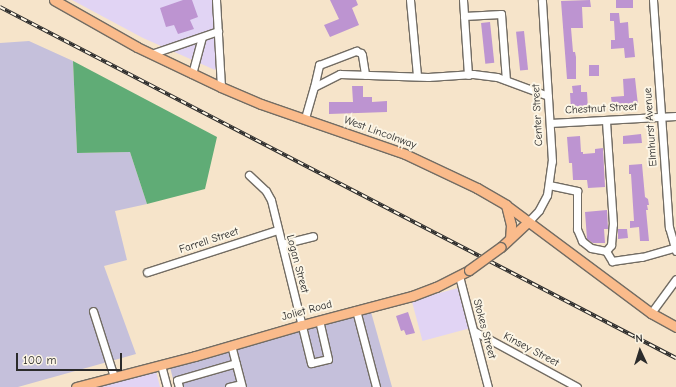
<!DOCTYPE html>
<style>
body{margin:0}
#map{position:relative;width:676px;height:387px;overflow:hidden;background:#f6e4ca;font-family:"Comic Neue",sans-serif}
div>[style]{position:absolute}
.built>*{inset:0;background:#e1d4f4;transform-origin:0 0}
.industrial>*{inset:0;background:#c5c0db}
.forest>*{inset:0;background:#60ac76}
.building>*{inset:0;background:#bd94d1;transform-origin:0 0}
.roads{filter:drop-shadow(1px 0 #726c63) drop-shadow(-1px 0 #726c63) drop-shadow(0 1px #726c63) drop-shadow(0 -1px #726c63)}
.minor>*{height:7px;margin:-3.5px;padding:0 3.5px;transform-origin:3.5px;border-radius:3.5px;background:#fff}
.major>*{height:9px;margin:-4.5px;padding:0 4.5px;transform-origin:4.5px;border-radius:4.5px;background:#fabb8b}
.rail>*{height:3.5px;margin-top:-1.75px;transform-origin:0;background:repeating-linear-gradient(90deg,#fcf5e5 0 6px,#2b2b2b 0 12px);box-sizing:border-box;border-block:1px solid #2b2b2b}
.bridges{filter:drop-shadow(1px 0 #726c63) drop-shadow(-1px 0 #726c63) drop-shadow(0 1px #726c63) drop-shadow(0 -1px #726c63)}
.major-bridge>*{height:9px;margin:-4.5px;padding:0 4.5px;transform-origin:4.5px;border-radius:4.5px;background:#fabb8b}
span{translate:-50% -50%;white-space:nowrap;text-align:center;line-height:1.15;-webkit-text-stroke:4px #fcf5e5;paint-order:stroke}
.street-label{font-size:11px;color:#2b2b2b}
.north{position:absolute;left:620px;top:331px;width:40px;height:40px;-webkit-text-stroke:3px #fcf5e5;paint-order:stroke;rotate:356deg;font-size:11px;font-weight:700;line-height:16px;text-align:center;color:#2b2b2b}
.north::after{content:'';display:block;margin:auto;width:14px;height:18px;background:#2b2b2b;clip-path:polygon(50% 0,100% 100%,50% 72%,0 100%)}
.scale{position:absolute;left:16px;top:353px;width:106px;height:18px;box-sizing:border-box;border:2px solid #2b2b2b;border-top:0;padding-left:5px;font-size:12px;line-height:14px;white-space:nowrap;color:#2b2b2b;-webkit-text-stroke:3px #fcf5e5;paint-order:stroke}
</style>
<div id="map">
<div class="built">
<div style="clip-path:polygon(72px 0,213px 0,216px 68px,215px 70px,143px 38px)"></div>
<div style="left:458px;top:288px;width:42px;height:48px;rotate:75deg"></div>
<div style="clip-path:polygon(156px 371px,160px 387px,96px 387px)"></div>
</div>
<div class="industrial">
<div style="clip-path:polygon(29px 41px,73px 61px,77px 153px,130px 152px,147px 204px,115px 211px,127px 260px,104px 266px,136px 354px,18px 387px,0 387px,0 43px)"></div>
<div style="clip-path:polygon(371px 312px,392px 387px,175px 387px,170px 367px)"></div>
</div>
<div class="forest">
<div style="clip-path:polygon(73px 61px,217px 137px,205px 189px,147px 204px,130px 152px,77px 153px)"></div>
</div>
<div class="building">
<div style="clip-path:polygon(183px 0,192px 0,198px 17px,190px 20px,194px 29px,178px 34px,174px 25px,166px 27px,160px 8px)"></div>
<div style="clip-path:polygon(330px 0,356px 0,358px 5px,352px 8px,359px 25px,330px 37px,324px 25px,339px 19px)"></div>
<div style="clip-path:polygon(590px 0,591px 7px,582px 7px,583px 28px,571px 28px,573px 52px,575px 52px,576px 57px,576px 79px,567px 79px,561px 1px)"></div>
<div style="left:616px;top:0;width:17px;height:8px"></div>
<div style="clip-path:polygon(610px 13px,619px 13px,620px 23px,628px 22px,629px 38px,633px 38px,635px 57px,625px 58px,624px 48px,611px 49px,611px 40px,615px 40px,614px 21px,610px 21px)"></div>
<div style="left:490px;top:22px;width:41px;height:9px;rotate:84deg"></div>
<div style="left:524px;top:31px;width:39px;height:8px;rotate:84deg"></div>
<div style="left:599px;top:65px;width:11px;height:10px;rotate:90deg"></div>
<div style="clip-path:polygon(635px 78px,638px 105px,612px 105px,611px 97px,624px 96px,623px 79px)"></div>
<div style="clip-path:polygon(581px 85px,581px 92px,587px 92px,588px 109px,571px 110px,570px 93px,573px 93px,572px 86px)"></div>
<div style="clip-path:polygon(352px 86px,363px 86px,363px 97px,372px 97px,372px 102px,387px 101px,387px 112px,329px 114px,329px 102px,353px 102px)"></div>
<div style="clip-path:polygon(641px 134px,642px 143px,623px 144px,623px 136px)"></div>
<div style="clip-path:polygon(580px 136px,581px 152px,583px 152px,583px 154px,595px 153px,595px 149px,603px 148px,605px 187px,588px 188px,587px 180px,573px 180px,572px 163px,569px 163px,567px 137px)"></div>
<div style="clip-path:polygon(642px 164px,645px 197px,648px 199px,649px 205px,647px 205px,648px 210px,646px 210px,649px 241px,640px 241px,639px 227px,630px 228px,630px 221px,634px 221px,631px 174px,629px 174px,629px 165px)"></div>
<div style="clip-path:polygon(607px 210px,608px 229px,604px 229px,605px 243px,593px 243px,587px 239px,585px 212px)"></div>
<div style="clip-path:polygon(618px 229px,627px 229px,628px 238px,618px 239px)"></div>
<div style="clip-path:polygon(408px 312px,415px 333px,406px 335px,404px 330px,401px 331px,396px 316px)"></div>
</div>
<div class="roads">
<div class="minor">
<div style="left:216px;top:0;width:87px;rotate:86.7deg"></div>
<div style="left:410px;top:0;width:76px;rotate:84.7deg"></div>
<div style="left:463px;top:0;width:16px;rotate:86deg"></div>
<div style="left:464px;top:16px;width:37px;rotate:-3deg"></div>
<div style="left:501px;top:14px;width:66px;rotate:85.7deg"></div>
<div style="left:653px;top:0;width:228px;rotate:86deg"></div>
<div style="left:669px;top:227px;width:25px;rotate:74deg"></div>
<div style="left:464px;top:16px;width:59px;rotate:86.1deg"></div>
<div style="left:151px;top:54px;width:71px;rotate:-18.9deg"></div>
<div style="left:192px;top:74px;width:38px;rotate:-75deg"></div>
<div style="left:314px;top:87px;width:23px;rotate:-77deg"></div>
<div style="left:319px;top:65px;width:40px;rotate:-21deg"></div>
<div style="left:356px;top:51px;width:5px;rotate:22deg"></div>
<div style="left:361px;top:53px;width:2px;rotate:63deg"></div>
<div style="left:362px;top:55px;width:20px;rotate:81deg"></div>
<div style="left:305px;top:118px;width:32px;rotate:-74deg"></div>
<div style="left:314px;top:87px;width:29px;rotate:-27deg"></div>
<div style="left:340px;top:74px;width:88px;rotate:2deg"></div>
<div style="left:428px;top:77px;width:45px;rotate:-3.8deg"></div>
<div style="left:473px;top:74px;width:24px;rotate:7deg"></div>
<div style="left:497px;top:77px;width:54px;rotate:20.4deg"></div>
<div style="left:550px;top:123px;width:126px;rotate:-3.2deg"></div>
<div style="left:249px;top:175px;width:23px;rotate:43deg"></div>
<div style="left:266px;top:191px;width:10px;rotate:61deg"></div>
<div style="left:271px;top:200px;width:168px;rotate:76.2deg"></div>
<div style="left:311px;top:363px;width:17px;rotate:-13deg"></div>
<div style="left:328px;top:359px;width:40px;rotate:-103deg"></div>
<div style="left:549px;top:185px;width:29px;rotate:12deg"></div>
<div style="left:577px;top:191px;width:38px;rotate:90deg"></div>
<div style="left:577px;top:229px;width:13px;rotate:67deg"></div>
<div style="left:582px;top:241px;width:11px;rotate:38deg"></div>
<div style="left:591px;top:248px;width:15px;rotate:11deg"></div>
<div style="left:606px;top:251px;width:12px;rotate:59deg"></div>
<div style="left:612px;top:261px;width:30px;rotate:-8deg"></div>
<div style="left:642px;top:257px;width:33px;rotate:-16deg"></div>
<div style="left:528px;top:222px;width:16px;rotate:-47deg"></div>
<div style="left:539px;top:210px;width:17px;rotate:-62deg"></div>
<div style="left:547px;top:195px;width:34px;rotate:-82deg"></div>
<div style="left:552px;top:161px;width:161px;rotate:-93.6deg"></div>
<div style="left:282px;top:244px;width:32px;rotate:-14deg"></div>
<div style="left:606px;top:251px;width:8px;rotate:-50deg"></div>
<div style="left:611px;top:245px;width:21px;rotate:-85deg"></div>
<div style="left:613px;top:224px;width:104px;rotate:-93.9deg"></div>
<div style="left:147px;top:272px;width:137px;rotate:-17.9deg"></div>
<div style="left:459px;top:276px;width:115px;rotate:75.4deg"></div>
<div style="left:356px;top:310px;width:80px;rotate:75.4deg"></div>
<div style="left:93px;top:311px;width:69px;rotate:72.3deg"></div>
<div style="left:651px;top:313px;width:42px;rotate:-53.7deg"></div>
<div style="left:474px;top:331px;width:117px;rotate:28.5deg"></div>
<div style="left:231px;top:345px;width:43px;rotate:75.3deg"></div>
<div style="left:161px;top:365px;width:23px;rotate:75deg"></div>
<div style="left:179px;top:387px;width:7px;rotate:-106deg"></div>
<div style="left:177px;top:380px;width:61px;rotate:-16.1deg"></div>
<div style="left:229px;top:387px;width:12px;rotate:-14deg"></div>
</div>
<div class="major">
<div style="left:54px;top:0;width:95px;rotate:29.5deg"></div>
<div style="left:137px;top:47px;width:93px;rotate:25.5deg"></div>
<div style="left:221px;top:87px;width:43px;rotate:23deg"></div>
<div style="left:261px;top:104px;width:152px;rotate:19.1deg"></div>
<div style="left:405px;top:154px;width:80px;rotate:25.3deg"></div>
<div style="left:477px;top:188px;width:34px;rotate:30deg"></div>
<div style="left:506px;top:205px;width:181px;rotate:36.7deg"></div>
<div style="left:651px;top:313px;width:29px;rotate:29deg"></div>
<div style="left:506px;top:205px;width:21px;rotate:76deg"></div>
<div style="left:511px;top:225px;width:13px;rotate:94deg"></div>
<div style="left:501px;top:247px;width:37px;rotate:-43deg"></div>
<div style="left:76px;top:387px;width:123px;rotate:-14.6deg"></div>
<div style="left:195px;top:356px;width:111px;rotate:-16.2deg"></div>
<div style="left:302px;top:325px;width:114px;rotate:-14.8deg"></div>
<div style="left:412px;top:296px;width:26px;rotate:-21deg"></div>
<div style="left:436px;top:287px;width:37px;rotate:-27deg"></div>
</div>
</div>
<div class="rail">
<div style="left:0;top:7px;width:762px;rotate:27.44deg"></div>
</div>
<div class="bridges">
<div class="major-bridge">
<div style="left:469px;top:270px;width:39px;rotate:-36deg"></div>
</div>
</div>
<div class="street-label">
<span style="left:601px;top:109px;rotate:-3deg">Chestnut Street</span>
<span style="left:538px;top:115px;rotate:-93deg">Center Street</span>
<span style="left:651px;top:127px;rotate:-94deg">Elmhurst Avenue</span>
<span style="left:380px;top:133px;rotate:20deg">West Lincolnway</span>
<span style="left:209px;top:241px;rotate:-18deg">Farrell Street</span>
<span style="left:297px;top:264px;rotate:75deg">Logan Street</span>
<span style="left:307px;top:311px;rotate:-15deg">Joliet Road</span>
<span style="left:484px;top:329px;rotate:75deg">Stokes Street</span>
<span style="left:531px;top:350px;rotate:28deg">Kinsey Street</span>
</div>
<div class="north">N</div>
<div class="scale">100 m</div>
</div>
